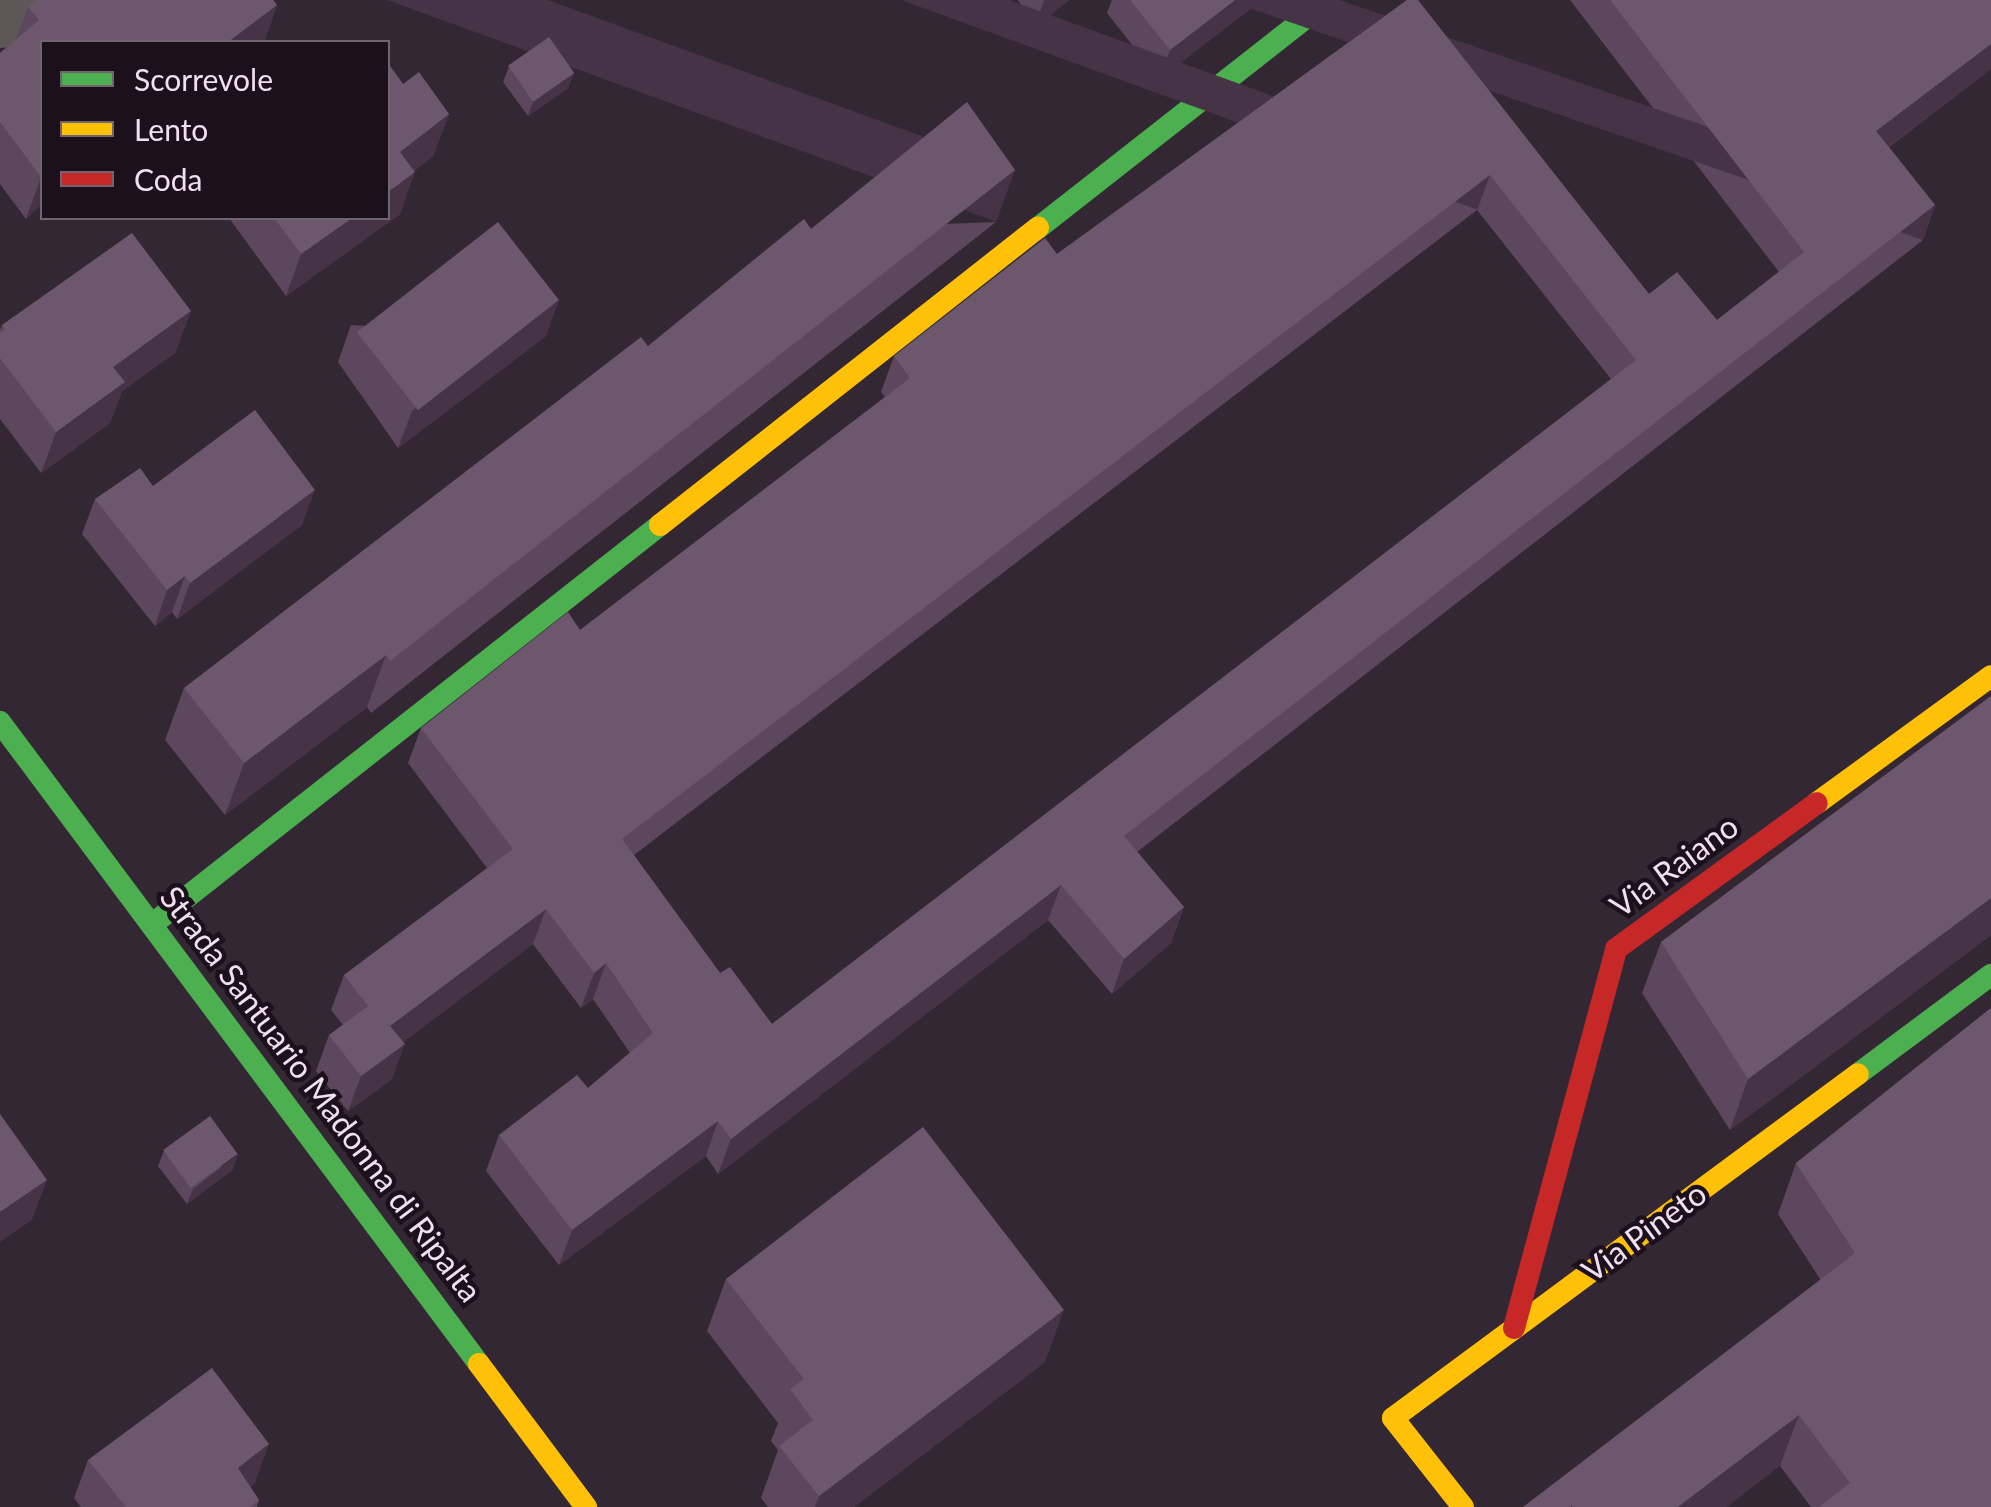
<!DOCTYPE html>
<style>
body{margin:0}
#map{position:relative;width:1991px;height:1507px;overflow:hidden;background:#342734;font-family:Lato,sans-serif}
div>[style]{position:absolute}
.street>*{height:55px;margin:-27.5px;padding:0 27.5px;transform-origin:27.5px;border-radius:27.5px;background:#5e5758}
.fast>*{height:22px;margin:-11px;padding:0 11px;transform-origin:11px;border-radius:11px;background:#4caf50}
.slow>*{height:22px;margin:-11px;padding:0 11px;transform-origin:11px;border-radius:11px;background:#ffc107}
.jam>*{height:22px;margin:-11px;padding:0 11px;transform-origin:11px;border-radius:11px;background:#c62828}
.wall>*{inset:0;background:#5d475d}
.shaded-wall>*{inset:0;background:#463346;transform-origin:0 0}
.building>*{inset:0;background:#6d576d;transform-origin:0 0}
span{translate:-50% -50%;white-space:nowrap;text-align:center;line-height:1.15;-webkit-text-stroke:9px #1b101b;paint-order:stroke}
.street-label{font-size:32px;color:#f1e0f0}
.legend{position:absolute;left:40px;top:40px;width:350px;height:180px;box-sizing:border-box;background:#1b101b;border:2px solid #716370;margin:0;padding:12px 18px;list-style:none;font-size:30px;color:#f1e0f0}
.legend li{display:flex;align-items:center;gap:20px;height:50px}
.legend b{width:50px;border:2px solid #716370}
</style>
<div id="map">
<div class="street">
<div style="left:0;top:20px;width:33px;rotate:-38deg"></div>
</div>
<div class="fast">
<div style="left:1038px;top:228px;width:370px;rotate:-38.1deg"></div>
<div style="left:0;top:722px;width:801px;rotate:53.27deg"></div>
<div style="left:154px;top:923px;width:644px;rotate:-38.19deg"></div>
<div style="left:1858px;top:1074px;width:166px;rotate:-36.7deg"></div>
</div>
<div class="slow">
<div style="left:660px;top:525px;width:481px;rotate:-38.2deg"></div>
<div style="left:1817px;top:803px;width:215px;rotate:-36.1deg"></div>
<div style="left:479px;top:1364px;width:179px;rotate:53.2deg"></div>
<div style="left:1463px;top:1507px;width:113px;rotate:-128.2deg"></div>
<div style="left:1393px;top:1418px;width:578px;rotate:-36.49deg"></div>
</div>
<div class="jam">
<div style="left:1514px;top:1328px;width:392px;rotate:-74.9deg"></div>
<div style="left:1616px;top:949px;width:248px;rotate:-36deg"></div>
</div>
<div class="wall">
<div style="clip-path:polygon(1018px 0,1069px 0,1035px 27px)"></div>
<div style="clip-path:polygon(1112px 0,1262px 0,1159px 79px,1107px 13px)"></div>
<div style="clip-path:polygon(evenodd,1407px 0,1649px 294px,1717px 320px,1779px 272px,1570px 0,1991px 0,1991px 69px,1889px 147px,1935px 205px,1923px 240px,1137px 852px,1184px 907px,1171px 943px,1112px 994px,1048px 920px,718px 1174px,706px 1156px,559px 1265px,486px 1171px,499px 1135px,588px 1088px,630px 1053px,593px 999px,581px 1008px,533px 944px,403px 1042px,392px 1079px,348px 1111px,316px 1071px,329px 1035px,343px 1025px,331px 1010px,344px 975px,487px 868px,408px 763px,421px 728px,580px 630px,885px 397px,881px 392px,894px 356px,1057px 254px,1407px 0,1477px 210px,1611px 379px,772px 1024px,720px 973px,634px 855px,1477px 210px)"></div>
<div style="clip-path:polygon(277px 5px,264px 42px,42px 42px,42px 204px,26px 219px,0 184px,0 53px,16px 40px,28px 7px)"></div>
<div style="clip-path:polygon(509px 67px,574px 73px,568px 88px,528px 116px,503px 82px)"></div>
<div style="clip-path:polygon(403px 84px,449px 114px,433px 156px,414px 171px,400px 214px,286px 296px,229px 218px,388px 218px)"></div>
<div style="clip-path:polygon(996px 222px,371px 713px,367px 707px,225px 815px,165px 740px,184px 688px,648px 346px,811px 229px)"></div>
<div style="clip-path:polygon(2px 325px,176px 352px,122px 391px,110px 423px,41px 473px,0 419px,0 330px)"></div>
<div style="clip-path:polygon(351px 325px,546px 336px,398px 448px,338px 362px)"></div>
<div style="clip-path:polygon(153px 486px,302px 525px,177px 619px,172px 612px,155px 626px,82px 534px,95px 499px)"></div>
<div style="clip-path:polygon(1991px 696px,1991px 935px,1730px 1130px,1642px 993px,1661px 942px)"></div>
<div style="clip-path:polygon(1991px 1008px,1991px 1507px,1811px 1507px,1780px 1466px,1820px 1279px,1778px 1214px,1796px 1163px)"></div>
<div style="clip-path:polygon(164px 1151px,233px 1169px,187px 1204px,158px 1166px)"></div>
<div style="clip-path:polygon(726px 1279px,1045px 1362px,854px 1507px,768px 1507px,761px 1498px,778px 1450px,771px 1441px,778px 1423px,707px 1331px)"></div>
<div style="clip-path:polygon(88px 1460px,255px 1483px,250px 1487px,259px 1500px,257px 1507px,81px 1507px,74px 1498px)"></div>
</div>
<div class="shaded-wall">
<div style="clip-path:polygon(1044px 0,1069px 0,1035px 27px)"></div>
<div style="clip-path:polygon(1235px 0,1262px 0,1159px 79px,1170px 50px)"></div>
<div style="clip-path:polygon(277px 5px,264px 42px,228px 42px)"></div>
<div style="clip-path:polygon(1991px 44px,1991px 69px,1863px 166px,1876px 131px)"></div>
<div style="clip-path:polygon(574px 73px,568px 88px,528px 116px,533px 101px)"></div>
<div style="clip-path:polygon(449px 114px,433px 156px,388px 191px,400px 152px)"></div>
<div style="left:1015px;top:170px;width:55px;height:795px;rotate:110deg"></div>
<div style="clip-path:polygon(415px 172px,400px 214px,286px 296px,301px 254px,352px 218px,388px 218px,388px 192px)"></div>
<div style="left:1490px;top:175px;width:37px;height:1093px;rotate:110deg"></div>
<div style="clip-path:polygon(42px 176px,42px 204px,26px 219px,41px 177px)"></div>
<div style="left:1935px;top:205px;width:37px;height:1028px;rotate:109deg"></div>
<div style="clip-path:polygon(559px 300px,546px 336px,398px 448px,412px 411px)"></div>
<div style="clip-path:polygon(191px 311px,176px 352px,122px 391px,110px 423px,41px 473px,56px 432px,113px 367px)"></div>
<div style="clip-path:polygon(315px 490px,302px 525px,177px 619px,190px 583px)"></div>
<div style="clip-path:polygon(185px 576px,172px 612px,155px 626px,167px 590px)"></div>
<div style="clip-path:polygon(386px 655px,367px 707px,225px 815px,244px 763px)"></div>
<div style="clip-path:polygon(1061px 885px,1048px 920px,718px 1174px,731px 1139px)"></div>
<div style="clip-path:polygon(1991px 898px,1991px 935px,1730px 1130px,1748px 1079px)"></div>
<div style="clip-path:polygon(1184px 907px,1171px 943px,1112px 994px,1124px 959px)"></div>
<div style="clip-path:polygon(546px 909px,533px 944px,378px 1061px,390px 1026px)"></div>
<div style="clip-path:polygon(606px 963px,593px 999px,581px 1008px,594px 973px)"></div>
<div style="clip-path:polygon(405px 1044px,392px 1079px,348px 1111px,361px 1076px)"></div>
<div style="clip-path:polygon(718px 1121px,706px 1156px,559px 1265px,572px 1230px)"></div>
<div style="clip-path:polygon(238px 1154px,233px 1169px,187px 1204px,193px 1189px)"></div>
<div style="clip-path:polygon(47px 1180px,32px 1220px,0 1242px,0 1212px)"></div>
<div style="clip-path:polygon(1064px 1310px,1045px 1362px,854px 1507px,815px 1507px,819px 1496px)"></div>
<div style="clip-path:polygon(1799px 1415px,1780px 1466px,1727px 1507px,1678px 1507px)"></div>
<div style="clip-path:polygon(269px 1444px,255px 1483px,224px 1506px,238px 1468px)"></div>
</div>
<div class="building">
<div style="clip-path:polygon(37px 0,273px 0,277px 5px,228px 42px,42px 42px,42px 176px,41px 177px,0 122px,0 53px,39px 20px,28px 7px)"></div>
<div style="clip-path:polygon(1130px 0,1235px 0,1170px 50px)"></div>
<div style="clip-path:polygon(evenodd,1407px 0,1418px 0,1649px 294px,1677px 272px,1717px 320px,1804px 252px,1610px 0,1991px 0,1991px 44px,1876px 131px,1935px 205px,1124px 836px,1184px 907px,1124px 959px,1061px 885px,731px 1139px,718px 1121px,572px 1230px,499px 1135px,577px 1075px,588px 1088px,653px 1033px,606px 963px,594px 973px,546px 909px,390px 1026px,405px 1044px,361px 1076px,329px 1035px,368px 1006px,344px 975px,513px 849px,421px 728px,568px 612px,580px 630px,910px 378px,894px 356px,1045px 238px,1057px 254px,1407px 0,1490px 175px,1636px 360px,772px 1024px,730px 967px,720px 973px,622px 839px,1490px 175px)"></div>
<div style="left:549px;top:37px;width:44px;height:50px;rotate:55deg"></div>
<div style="clip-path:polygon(388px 63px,403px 84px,419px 72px,449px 114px,400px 152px,415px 172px,388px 192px)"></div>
<div style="clip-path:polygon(967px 102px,1015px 170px,390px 661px,386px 655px,244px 763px,184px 688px,641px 337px,648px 346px,804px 219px,811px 229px)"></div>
<div style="clip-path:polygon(274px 218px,352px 218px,301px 254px)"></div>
<div style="left:498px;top:222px;width:99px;height:179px;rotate:52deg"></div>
<div style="clip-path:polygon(132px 233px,191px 311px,113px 367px,125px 382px,56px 432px,0 358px,0 333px,5px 329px,2px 325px)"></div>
<div style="clip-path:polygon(255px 410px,315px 490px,190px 583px,185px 576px,167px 590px,95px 499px,140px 468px,153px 486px)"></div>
<div style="clip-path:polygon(1991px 696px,1991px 898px,1748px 1079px,1661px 942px)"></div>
<div style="clip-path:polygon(1991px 1008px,1991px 1507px,1819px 1507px,1850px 1483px,1799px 1415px,1678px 1507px,1573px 1507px,1571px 1506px,1571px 1507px,1523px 1507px,1855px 1253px,1796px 1163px)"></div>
<div style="clip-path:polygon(0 1114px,47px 1180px,0 1212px)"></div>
<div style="left:210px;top:1116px;width:47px;height:58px;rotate:54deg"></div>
<div style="clip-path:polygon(923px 1127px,1064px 1310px,819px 1496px,779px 1446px,813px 1420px,790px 1389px,804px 1379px,726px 1279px)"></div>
<div style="clip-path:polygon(212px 1368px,269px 1444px,238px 1468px,259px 1500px,250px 1507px,126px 1507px,88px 1460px)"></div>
</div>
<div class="street-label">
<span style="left:1674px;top:866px;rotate:-36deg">Via Raiano</span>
<span style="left:321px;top:1094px;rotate:53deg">Strada Santuario Madonna di Ripalta</span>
<span style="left:1644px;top:1232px;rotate:-36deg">Via Pineto</span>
</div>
<ul class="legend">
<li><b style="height:12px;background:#4caf50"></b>Scorrevole</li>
<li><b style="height:12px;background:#ffc107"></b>Lento</li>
<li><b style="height:12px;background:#c62828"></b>Coda</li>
</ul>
</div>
